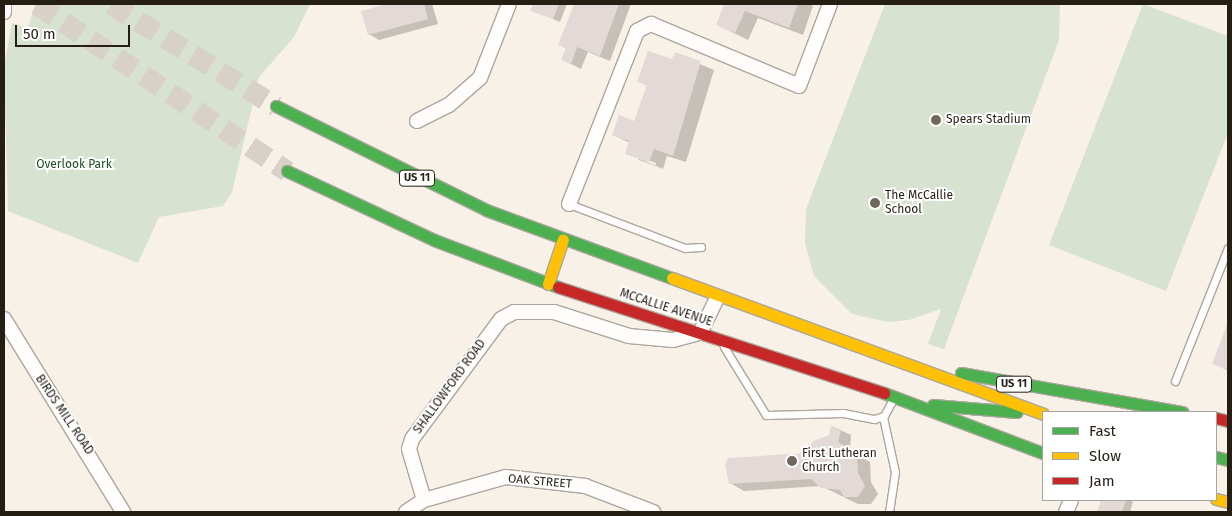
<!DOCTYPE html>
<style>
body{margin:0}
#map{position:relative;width:1232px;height:516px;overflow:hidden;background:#f8f1e7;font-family:"Fira Sans",sans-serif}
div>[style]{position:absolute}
.green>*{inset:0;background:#d7e3d0}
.shadow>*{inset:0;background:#0003}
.building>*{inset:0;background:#e3dad8}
.primary-tunnel>*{height:21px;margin-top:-10.5px;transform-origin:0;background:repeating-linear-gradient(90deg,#d8d1c7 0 21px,transparent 0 32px)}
.roads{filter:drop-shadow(1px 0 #aca69d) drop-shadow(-1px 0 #aca69d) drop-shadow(0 1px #aca69d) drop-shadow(0 -1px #aca69d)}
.lane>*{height:7px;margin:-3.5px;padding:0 3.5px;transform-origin:3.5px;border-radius:3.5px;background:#fefdfb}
.street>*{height:14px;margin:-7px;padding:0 7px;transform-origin:7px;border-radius:7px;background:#fefdfb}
.fast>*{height:11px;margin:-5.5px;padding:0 5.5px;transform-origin:5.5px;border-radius:5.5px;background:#4caf50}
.slow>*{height:11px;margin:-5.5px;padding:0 5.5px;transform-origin:5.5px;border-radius:5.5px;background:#ffc107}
.jam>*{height:11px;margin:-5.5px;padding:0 5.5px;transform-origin:5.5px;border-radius:5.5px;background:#c62828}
.dots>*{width:14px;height:14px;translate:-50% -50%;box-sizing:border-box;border:2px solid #fff;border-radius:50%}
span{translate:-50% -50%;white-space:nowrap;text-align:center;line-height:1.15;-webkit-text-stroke:4px #fff;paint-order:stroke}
.shield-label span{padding:1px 4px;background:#fff;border:1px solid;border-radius:4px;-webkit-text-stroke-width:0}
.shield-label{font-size:11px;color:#241e13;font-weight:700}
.poi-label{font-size:12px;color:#241e13}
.left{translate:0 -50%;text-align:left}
.park-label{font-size:12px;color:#1d4e22}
.street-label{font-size:12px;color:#241e13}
.frame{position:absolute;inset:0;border:5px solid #241e13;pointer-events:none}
.legend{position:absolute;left:1042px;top:411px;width:175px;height:90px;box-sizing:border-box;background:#fff;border:1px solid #a7a5a1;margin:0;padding:6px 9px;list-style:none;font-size:15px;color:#241e13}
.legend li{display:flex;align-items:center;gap:10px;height:25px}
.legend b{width:25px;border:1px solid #a7a5a1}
.scale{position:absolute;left:15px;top:25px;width:115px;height:22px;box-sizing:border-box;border:2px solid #241e13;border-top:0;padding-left:6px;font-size:15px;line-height:18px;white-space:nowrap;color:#241e13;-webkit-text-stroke:4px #fff;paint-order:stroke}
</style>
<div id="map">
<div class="green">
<div style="clip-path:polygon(35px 4px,310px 4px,294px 37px,259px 77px,232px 192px,223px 206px,159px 217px,138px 263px,8px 211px,4px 66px,12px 23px,28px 28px)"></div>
<div style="clip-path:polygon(885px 4px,1060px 4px,1059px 40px,944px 349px,928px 344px,941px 309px,909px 320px,888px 322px,852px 314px,814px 276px,805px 243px,806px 209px)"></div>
<div style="clip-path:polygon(1143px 4px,1228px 36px,1228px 133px,1166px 291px,1049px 245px)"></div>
</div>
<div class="shadow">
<div style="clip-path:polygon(391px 4px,432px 4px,438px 24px,379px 40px,369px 34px,363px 12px)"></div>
<div style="clip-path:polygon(534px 4px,567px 4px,560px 22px,532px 10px)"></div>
<div style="clip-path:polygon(575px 4px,631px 4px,610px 61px,588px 52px,581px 69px,563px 60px,567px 49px,560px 45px)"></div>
<div style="clip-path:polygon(725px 4px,808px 4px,813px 6px,803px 35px,758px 18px,748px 40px,717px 25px)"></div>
<div style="clip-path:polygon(evenodd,676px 54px,714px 70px,686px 162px,667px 156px,663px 169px,626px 153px,630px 143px,613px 135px,635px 122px,648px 86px,638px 81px,673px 61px,676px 54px,639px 157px,656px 163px,655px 166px,639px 160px,639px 157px)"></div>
<div style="clip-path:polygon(1228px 325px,1228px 371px,1214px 363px)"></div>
<div style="clip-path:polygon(832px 426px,851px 435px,850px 451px,870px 462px,871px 482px,878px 494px,871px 504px,858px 504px,821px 486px,744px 491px,730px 483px,807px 454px,830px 436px)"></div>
<div style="clip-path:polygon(1103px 500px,1129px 500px,1133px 502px,1130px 512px,1098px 512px)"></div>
</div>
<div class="building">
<div style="clip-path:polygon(387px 4px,424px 4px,428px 19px,368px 35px,361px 11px)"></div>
<div style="clip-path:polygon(533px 4px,559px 4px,553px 19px,530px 11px)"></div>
<div style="clip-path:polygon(574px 4px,619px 4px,600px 56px,577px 47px,571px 64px,561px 60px,566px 48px,558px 45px)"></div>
<div style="clip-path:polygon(724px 4px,798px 4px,789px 28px,745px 11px,735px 33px,716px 25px)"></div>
<div style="clip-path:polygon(648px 51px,672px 59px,675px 52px,701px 61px,673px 156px,654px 149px,649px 162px,625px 154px,629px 141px,612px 135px,619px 115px,634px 121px,647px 85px,637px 82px)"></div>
<div style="clip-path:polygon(1228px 322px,1228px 370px,1212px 364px)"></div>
<div style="clip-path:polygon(831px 425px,841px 431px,838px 442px,857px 454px,858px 473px,865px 486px,858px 497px,844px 497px,840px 490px,821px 488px,811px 479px,729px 484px,725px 465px,728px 458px,806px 453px,813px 441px,829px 435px)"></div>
<div style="clip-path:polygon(1101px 500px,1126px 500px,1122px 512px,1097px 512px)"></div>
</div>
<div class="primary-tunnel">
<div style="left:37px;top:4px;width:301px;rotate:33.7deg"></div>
<div style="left:111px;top:4px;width:194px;rotate:31.7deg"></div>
</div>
<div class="roads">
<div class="lane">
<div style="left:569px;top:204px;width:124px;rotate:20.8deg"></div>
<div style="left:685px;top:248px;width:16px;rotate:-4deg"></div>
<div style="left:724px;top:347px;width:80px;rotate:58.3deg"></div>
<div style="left:766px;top:415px;width:77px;rotate:-1.5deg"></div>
<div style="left:843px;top:413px;width:32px;rotate:11deg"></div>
<div style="left:874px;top:419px;width:10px;rotate:-17deg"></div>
<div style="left:884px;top:416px;width:19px;rotate:-62deg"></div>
<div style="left:1175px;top:381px;width:143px;rotate:-68.3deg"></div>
<div style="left:883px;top:417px;width:56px;rotate:77.7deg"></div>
<div style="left:895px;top:472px;width:40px;rotate:98.5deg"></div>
</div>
<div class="street">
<div style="left:4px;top:12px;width:8px;rotate:-90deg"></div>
<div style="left:417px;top:121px;width:36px;rotate:-27deg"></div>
<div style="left:449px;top:105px;width:41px;rotate:-41.1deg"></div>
<div style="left:480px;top:78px;width:79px;rotate:-68.6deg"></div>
<div style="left:569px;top:204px;width:186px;rotate:-68.5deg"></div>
<div style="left:637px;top:31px;width:16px;rotate:-27deg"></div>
<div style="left:651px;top:24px;width:160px;rotate:22.7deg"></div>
<div style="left:799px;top:86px;width:88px;rotate:-69.3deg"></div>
<div style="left:4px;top:319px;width:227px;rotate:58.3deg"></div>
<div style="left:424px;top:500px;width:53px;rotate:-106.4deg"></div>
<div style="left:409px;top:449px;width:10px;rotate:-73deg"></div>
<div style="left:412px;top:439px;width:149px;rotate:-53.4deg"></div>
<div style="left:501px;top:319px;width:15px;rotate:-28deg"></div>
<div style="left:514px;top:312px;width:40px"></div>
<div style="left:554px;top:312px;width:79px;rotate:17.7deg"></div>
<div style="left:629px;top:336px;width:44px;rotate:5.2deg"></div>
<div style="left:673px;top:340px;width:28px;rotate:-15deg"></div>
<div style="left:700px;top:333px;width:39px;rotate:-64deg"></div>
<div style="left:406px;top:512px;width:22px;rotate:-34deg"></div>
<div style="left:424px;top:500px;width:85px;rotate:-15.7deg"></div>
<div style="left:506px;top:477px;width:80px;rotate:6.5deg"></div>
<div style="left:585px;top:486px;width:73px;rotate:20.9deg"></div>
<div style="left:1066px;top:512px;width:13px;rotate:-67deg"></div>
</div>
<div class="fast">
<div style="left:276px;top:106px;width:234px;rotate:26.3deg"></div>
<div style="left:486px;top:210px;width:198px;rotate:20.1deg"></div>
<div style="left:287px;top:171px;width:162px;rotate:25.1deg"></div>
<div style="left:434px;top:240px;width:133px;rotate:20.8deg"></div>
<div style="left:961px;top:373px;width:225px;rotate:10deg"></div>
<div style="left:884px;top:393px;width:170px;rotate:20.7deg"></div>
<div style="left:933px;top:405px;width:84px;rotate:4.8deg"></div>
<div style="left:1216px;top:457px;width:12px;rotate:14deg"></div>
</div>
<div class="slow">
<div style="left:672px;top:278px;width:395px;rotate:20.1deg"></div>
<div style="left:548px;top:284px;width:47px;rotate:-71.6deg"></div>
<div style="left:1216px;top:499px;width:12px;rotate:14deg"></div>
</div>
<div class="jam">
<div style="left:558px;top:287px;width:343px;rotate:18deg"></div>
<div style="left:1216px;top:418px;width:12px;rotate:14deg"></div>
</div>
</div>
<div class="dots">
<div style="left:936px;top:120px;background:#6e685d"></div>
<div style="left:875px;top:203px;background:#6e685d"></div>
<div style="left:792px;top:461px;background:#6e685d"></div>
</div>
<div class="shield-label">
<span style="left:417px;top:178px">US 11</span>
<span style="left:1014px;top:384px">US 11</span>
</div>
<div class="poi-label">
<span class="left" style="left:946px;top:120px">Spears Stadium</span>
<span class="left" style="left:885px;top:203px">The McCallie<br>School</span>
<span class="left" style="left:802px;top:461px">First Lutheran<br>Church</span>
</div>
<div class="park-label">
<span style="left:74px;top:165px">Overlook Park</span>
</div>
<div class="street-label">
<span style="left:666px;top:308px;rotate:18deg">MCCALLIE AVENUE</span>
<span style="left:450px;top:387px;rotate:-54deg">SHALLOWFORD ROAD</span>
<span style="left:64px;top:415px;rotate:56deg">BIRDS MILL ROAD</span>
<span style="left:540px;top:482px;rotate:5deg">OAK STREET</span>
</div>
<div class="frame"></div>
<ul class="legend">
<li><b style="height:6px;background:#4caf50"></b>Fast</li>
<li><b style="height:6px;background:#ffc107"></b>Slow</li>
<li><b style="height:6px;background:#c62828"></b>Jam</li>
</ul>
<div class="scale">50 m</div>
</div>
